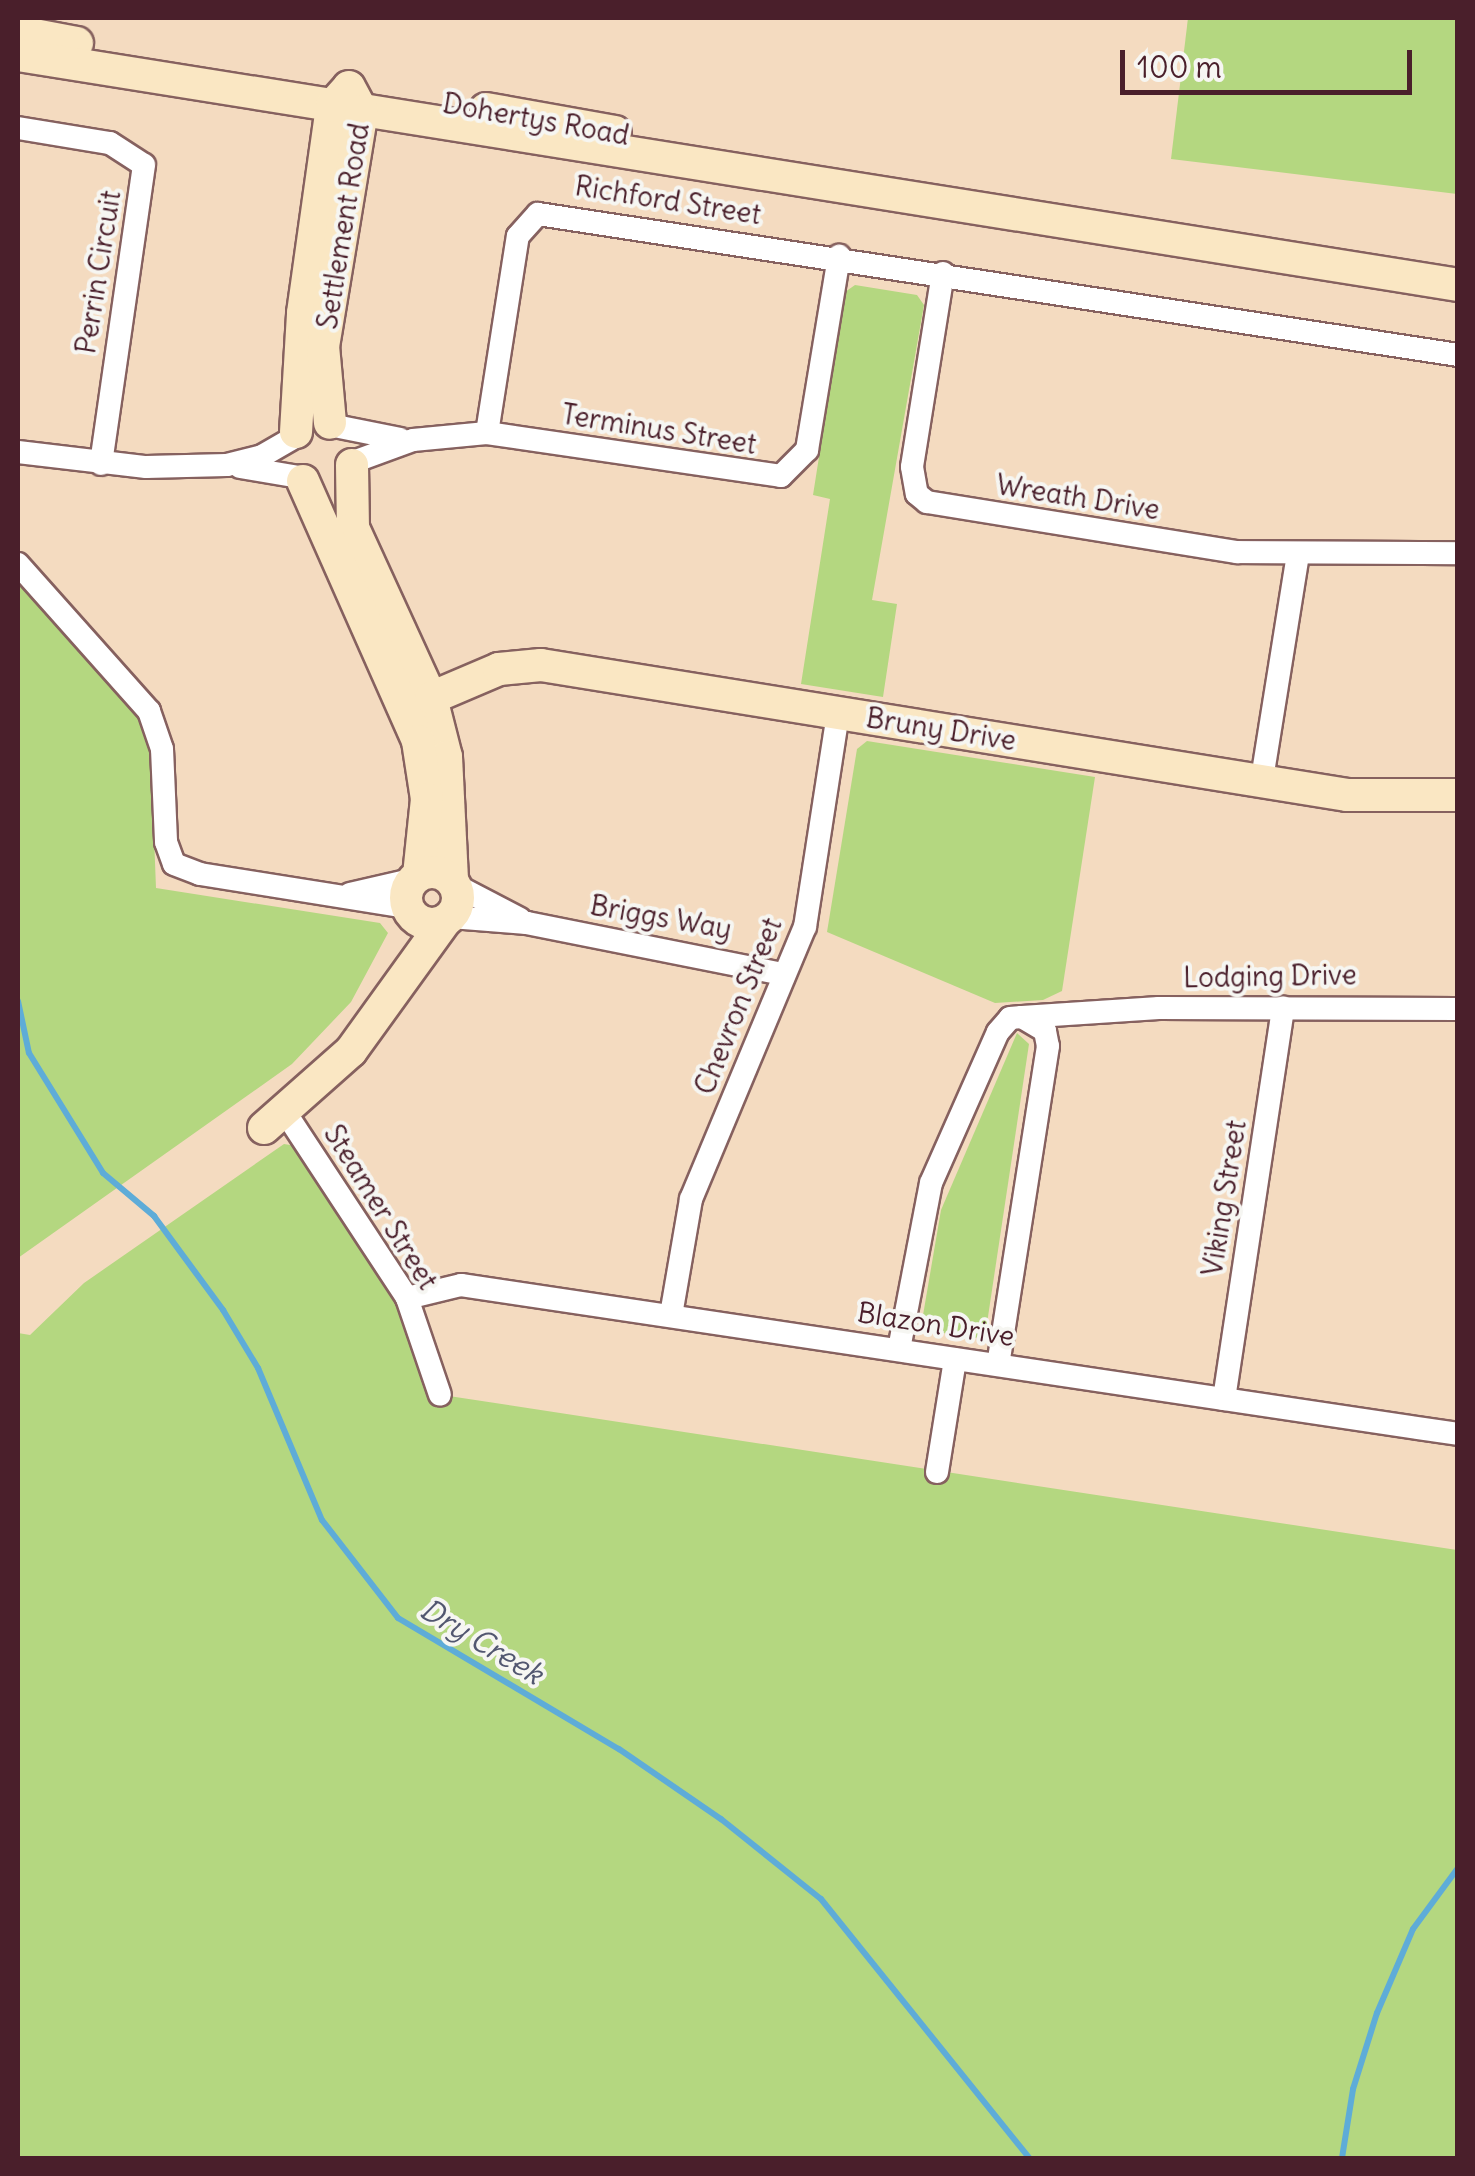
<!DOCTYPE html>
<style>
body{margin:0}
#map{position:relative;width:1475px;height:2176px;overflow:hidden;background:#f4dbc0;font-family:Delius,sans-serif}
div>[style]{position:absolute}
.green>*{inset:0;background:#b4d780}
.stream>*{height:6px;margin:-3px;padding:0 3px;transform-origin:3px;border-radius:3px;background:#5eacd8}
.roads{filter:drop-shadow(2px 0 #86615f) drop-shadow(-2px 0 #86615f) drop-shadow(0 2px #86615f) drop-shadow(0 -2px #86615f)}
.street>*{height:22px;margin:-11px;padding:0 11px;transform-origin:11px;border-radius:11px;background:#fff}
.secondary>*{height:32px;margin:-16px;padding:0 16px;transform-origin:16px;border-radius:16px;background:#fae7c3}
.secondary>.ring{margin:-16px;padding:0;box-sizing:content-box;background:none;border:32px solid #fae7c3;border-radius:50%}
span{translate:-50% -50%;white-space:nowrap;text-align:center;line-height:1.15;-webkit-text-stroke:8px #f6f6f2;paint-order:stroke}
.street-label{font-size:28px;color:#4a1f2b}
.water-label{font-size:30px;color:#525770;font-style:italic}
.frame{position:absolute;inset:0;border:20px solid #4a1f2b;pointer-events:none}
.scale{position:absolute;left:1120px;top:50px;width:292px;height:45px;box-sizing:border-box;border:5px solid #4a1f2b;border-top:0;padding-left:12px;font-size:30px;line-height:35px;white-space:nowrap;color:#4a1f2b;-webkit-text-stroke:8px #f6f6f2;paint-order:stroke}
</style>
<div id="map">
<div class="green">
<div style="clip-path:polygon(1188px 18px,1457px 18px,1457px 194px,1171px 159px)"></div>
<div style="clip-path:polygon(855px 285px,917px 295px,924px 305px,872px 600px,897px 604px,883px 697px,801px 684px,830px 499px,813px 495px,845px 292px)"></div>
<div style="clip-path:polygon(18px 580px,140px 716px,151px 756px,156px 888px,380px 923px,388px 933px,351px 1002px,292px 1064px,18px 1258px)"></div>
<div style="clip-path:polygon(867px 741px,1095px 777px,1062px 991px,1043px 1000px,995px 1003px,827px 932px,857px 749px)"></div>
<div style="clip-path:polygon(1017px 1033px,1029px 1044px,986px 1330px,976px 1338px,930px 1331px,922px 1321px,941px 1210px)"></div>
<div style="clip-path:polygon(284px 1144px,296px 1146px,373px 1257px,402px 1311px,429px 1393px,1457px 1550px,1457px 2158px,18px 2158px,18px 1333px,30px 1335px,84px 1283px)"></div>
</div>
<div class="stream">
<div style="left:18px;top:1001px;width:53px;rotate:78.1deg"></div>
<div style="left:29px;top:1053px;width:141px;rotate:58.3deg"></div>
<div style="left:103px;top:1173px;width:67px;rotate:40.1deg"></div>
<div style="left:154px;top:1216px;width:117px;rotate:53.7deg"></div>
<div style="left:223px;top:1310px;width:68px;rotate:58.9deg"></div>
<div style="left:258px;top:1368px;width:165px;rotate:67.2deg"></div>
<div style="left:322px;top:1520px;width:124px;rotate:52.2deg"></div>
<div style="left:398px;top:1618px;width:257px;rotate:30.7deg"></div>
<div style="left:619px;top:1749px;width:124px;rotate:34.5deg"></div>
<div style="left:721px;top:1819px;width:128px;rotate:38.7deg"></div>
<div style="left:821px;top:1899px;width:332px;rotate:51.2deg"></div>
<div style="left:1342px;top:2158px;width:70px;rotate:-80.9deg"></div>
<div style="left:1353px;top:2089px;width:80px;rotate:-72.5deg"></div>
<div style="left:1377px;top:2013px;width:91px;rotate:-66.8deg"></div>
<div style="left:1413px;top:1929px;width:76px;rotate:-53.6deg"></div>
</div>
<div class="roads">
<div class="street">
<div style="left:18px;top:128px;width:93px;rotate:9.3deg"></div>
<div style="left:110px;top:143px;width:40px;rotate:32.9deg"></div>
<div style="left:144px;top:165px;width:302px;rotate:98.2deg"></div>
<div style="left:943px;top:273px;width:196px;rotate:99.1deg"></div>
<div style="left:912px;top:467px;width:27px;rotate:80deg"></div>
<div style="left:917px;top:494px;width:13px;rotate:39deg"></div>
<div style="left:927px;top:502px;width:314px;rotate:9.2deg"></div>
<div style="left:1237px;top:552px;width:221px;rotate:0.3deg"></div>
<div style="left:340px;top:427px;width:61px;rotate:11.3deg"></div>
<div style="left:487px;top:433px;width:199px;rotate:-81.1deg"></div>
<div style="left:518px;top:236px;width:30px;rotate:-48deg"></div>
<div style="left:538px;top:214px;width:931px;rotate:8.71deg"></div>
<div style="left:18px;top:452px;width:129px;rotate:6.7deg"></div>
<div style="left:146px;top:467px;width:81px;rotate:-1.4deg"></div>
<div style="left:227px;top:465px;width:36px;rotate:-14deg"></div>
<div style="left:262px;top:456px;width:36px;rotate:-30deg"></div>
<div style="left:353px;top:462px;width:64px;rotate:-20.1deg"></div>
<div style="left:413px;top:440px;width:74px;rotate:-5.4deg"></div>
<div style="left:487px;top:433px;width:297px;rotate:8.3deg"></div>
<div style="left:781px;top:476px;width:37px;rotate:-45deg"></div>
<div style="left:807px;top:450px;width:197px;rotate:-80.6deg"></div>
<div style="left:240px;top:467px;width:60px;rotate:9.6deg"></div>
<div style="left:18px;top:564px;width:197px;rotate:48.3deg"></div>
<div style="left:149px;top:711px;width:40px;rotate:71.1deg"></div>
<div style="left:162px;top:749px;width:93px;rotate:87.5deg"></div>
<div style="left:166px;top:842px;width:23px;rotate:70deg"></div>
<div style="left:174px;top:864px;width:28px;rotate:21deg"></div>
<div style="left:200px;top:874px;width:210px;rotate:9.1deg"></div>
<div style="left:1262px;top:779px;width:227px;rotate:-80.9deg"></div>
<div style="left:455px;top:885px;width:73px;rotate:27.6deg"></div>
<div style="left:350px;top:894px;width:67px;rotate:-13deg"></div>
<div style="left:451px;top:917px;width:76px;rotate:4.5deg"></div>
<div style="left:527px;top:923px;width:261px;rotate:11.3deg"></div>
<div style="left:1022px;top:1017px;width:137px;rotate:-3.8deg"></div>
<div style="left:1159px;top:1008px;width:299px;rotate:0.2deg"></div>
<div style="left:285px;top:1112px;width:222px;rotate:56.7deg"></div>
<div style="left:407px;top:1298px;width:102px;rotate:71.2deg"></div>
<div style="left:407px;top:1298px;width:56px;rotate:-13.5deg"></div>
<div style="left:461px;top:1285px;width:1008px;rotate:8.5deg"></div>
<div style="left:671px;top:1315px;width:118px;rotate:-80.2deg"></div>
<div style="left:691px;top:1199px;width:295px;rotate:-67.3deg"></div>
<div style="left:805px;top:927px;width:216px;rotate:-81.2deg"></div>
<div style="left:899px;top:1349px;width:169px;rotate:-79.1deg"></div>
<div style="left:931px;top:1183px;width:165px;rotate:-66.1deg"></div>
<div style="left:998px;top:1032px;width:18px;rotate:-49deg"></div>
<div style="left:1010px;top:1018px;width:12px;rotate:-5deg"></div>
<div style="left:1022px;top:1017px;width:27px;rotate:31deg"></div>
<div style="left:1045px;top:1031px;width:15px;rotate:79deg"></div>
<div style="left:1048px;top:1046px;width:322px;rotate:98.9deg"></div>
<div style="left:1224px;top:1399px;width:396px;rotate:-81.4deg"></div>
<div style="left:937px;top:1472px;width:114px;rotate:-80.9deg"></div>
</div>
<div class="secondary">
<div style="left:18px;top:32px;width:60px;rotate:10.6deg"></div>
<div style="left:18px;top:55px;width:1458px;rotate:9.07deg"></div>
<div style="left:486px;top:109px;width:131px;rotate:10.1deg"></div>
<div style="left:296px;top:432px;width:119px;rotate:-86.6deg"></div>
<div style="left:303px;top:313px;width:209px;rotate:-82deg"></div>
<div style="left:332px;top:106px;width:25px;rotate:-48deg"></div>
<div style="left:349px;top:87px;width:27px;rotate:62deg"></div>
<div style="left:362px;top:111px;width:238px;rotate:99.4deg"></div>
<div style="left:323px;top:346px;width:77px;rotate:84.8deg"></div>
<div style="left:352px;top:465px;width:63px;rotate:89.1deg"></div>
<div style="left:353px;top:528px;width:187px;rotate:65.4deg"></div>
<div style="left:431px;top:698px;width:61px;rotate:75.7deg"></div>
<div style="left:446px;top:757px;width:124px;rotate:87.2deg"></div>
<div style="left:303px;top:481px;width:284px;rotate:66.1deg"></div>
<div style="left:418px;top:741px;width:59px;rotate:81.2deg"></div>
<div style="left:427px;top:799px;width:76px;rotate:96deg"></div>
<div style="left:431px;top:698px;width:74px;rotate:-23.1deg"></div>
<div style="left:499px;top:669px;width:42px;rotate:-5.4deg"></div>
<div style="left:541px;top:665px;width:816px;rotate:9.16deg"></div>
<div style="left:1347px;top:795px;width:111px"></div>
<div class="ring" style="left:406px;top:872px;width:20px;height:20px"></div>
<div style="left:264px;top:1128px;width:116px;rotate:-41.5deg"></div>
<div style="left:351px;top:1051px;width:159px;rotate:-54.2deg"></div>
</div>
</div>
<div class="street-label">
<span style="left:536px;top:119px;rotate:10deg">Dohertys Road</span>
<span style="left:668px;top:200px;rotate:9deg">Richford Street</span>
<span style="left:343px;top:226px;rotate:-81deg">Settlement Road</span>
<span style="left:98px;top:272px;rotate:-81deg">Perrin Circuit</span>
<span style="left:659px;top:429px;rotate:9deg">Terminus Street</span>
<span style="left:1078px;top:497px;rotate:9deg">Wreath Drive</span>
<span style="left:941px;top:729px;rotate:9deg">Bruny Drive</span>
<span style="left:661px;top:917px;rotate:10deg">Briggs Way</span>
<span style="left:1270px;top:976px;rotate:-1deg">Lodging Drive</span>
<span style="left:738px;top:1006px;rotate:-68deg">Chevron Street</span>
<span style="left:1224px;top:1198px;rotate:-81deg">Viking Street</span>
<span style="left:381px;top:1207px;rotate:58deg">Steamer Street</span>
<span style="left:936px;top:1324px;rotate:9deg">Blazon Drive</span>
</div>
<div class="water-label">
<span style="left:482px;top:1641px;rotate:31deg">Dry Creek</span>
</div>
<div class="frame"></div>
<div class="scale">100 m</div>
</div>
